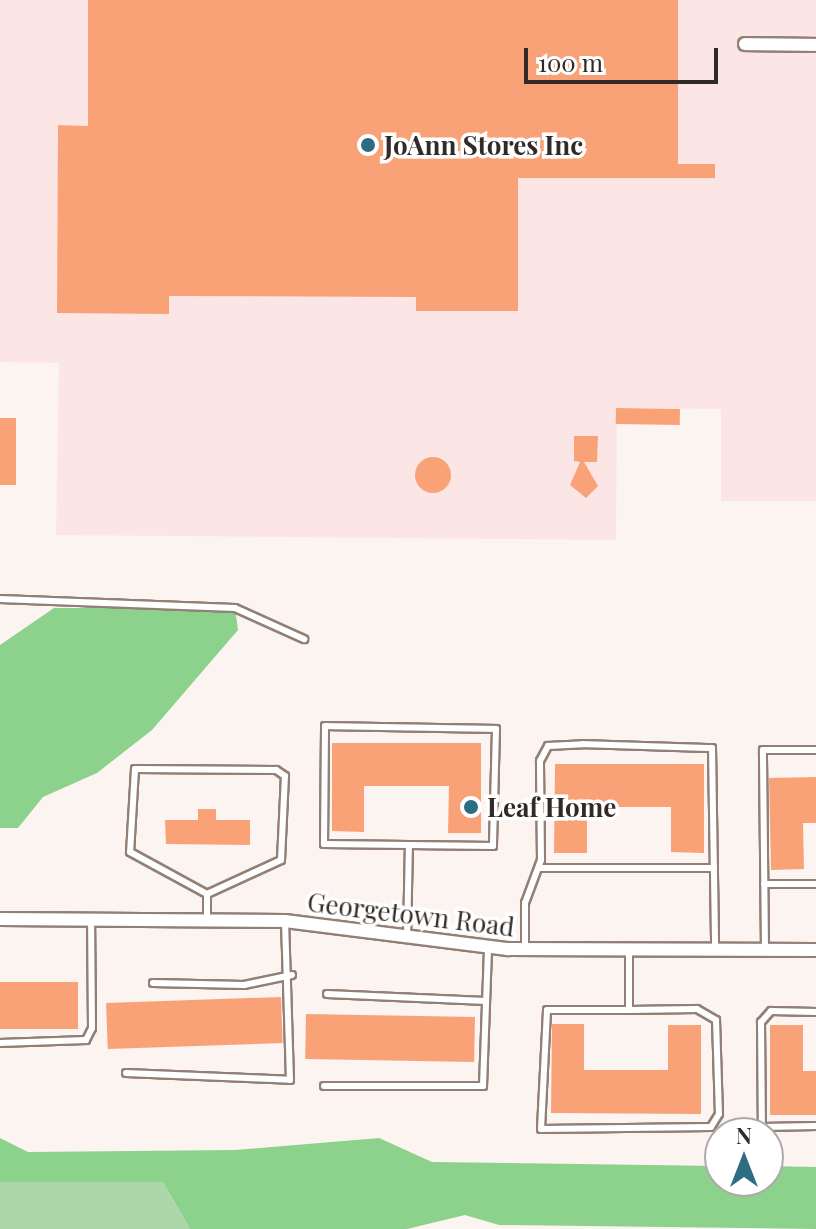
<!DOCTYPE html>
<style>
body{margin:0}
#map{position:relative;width:816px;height:1229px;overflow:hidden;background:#fcf4f0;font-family:"Playfair Display",serif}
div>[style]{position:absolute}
.industrial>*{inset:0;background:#fce6e5}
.green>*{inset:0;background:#abd7ab}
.forest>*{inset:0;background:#8cd28d}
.building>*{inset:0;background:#f9a277;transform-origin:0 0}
.round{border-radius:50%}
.roads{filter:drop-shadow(2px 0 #927f76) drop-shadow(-2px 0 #927f76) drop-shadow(0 2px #927f76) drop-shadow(0 -2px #927f76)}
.service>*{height:6px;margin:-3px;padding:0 3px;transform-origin:3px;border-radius:3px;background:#fff}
.minor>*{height:12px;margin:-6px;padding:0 6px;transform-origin:6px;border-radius:6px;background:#fff}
.dots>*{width:22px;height:22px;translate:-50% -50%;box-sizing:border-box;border:4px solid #fff;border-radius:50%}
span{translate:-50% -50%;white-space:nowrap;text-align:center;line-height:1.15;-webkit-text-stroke:7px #fff;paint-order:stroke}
.poi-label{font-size:26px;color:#322a26;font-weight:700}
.left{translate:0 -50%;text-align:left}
.street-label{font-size:26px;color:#322a26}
.north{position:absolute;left:704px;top:1117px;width:80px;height:80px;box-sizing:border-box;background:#fff;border:2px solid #adaaa8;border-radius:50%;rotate:0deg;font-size:22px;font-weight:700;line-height:32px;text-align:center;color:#322a26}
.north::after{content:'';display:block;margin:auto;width:28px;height:36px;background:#2e6c82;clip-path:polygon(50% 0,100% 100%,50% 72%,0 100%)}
.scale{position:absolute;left:524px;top:48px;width:194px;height:36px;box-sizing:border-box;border:4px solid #322a26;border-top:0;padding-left:10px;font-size:24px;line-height:28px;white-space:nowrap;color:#322a26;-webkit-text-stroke:6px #fff;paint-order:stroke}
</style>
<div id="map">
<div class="industrial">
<div style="clip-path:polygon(0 0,816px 0,816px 501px,721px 501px,721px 409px,617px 408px,616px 540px,56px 535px,59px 363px,0 362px)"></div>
</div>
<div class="green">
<div style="clip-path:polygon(0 1182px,163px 1182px,190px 1229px,0 1229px)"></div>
</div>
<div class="forest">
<div style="clip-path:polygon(54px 608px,235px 608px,238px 630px,152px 730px,97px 773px,43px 797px,18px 828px,0 828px,0 645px)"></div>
<div style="clip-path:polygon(0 1138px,28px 1152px,235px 1150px,379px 1138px,432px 1162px,720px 1166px,720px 1181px,768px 1181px,768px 1166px,816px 1167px,816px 1229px,499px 1225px,465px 1215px,407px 1229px,190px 1229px,163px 1182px,0 1182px)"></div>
</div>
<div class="building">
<div style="clip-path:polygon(88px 0,678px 0,678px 164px,715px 164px,715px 178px,518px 178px,518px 311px,416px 311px,416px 297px,169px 296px,169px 314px,57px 313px,58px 125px,88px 126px)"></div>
<div style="left:616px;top:408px;width:64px;height:16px;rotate:1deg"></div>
<div style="left:0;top:418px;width:16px;height:67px"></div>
<div style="clip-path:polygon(574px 436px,598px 436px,597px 462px,584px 462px,598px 486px,586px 498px,570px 485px,580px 462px,574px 461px)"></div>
<div class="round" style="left:415px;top:457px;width:36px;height:36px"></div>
<div style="clip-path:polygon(332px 743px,481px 743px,481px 833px,448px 833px,449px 786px,364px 786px,364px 832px,332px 831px)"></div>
<div style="clip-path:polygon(555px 764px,704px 764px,704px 853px,671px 852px,671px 807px,587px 807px,587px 853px,554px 853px)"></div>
<div style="clip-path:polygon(816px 777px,816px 823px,803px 823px,804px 869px,771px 870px,769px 778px)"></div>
<div style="clip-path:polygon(198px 809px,216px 809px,216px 820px,250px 820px,250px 845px,166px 844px,165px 820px,198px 820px)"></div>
<div style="left:78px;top:982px;width:47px;height:78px;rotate:90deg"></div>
<div style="left:281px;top:997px;width:46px;height:175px;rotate:88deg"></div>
<div style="left:306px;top:1014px;width:169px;height:45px;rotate:1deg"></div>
<div style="clip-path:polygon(552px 1024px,584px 1024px,584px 1070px,668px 1070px,668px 1025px,701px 1025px,701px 1114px,551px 1113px)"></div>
<div style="clip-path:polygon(770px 1025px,803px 1025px,803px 1071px,816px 1071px,816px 1115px,770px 1115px)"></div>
</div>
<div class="roads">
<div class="service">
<div style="left:0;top:599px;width:235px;rotate:2.2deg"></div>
<div style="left:235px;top:608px;width:76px;rotate:24.2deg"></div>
<div style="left:539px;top:868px;width:175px"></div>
<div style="left:764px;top:884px;width:52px"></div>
<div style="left:207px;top:894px;width:81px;rotate:-24.7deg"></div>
<div style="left:281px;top:860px;width:84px;rotate:-87.3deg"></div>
<div style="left:285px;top:776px;width:11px;rotate:-146deg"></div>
<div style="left:276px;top:770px;width:141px;rotate:-179.6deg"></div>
<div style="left:135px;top:769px;width:83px;rotate:93.4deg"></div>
<div style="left:130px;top:852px;width:88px;rotate:28.6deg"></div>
<div style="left:207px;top:894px;width:25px;rotate:90deg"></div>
<div style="left:407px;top:938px;width:93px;rotate:-88.8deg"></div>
<div style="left:409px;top:845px;width:85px;rotate:-179.3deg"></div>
<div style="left:324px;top:844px;width:118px;rotate:-89.5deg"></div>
<div style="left:325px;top:726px;width:171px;rotate:1deg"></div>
<div style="left:496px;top:729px;width:117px;rotate:91.5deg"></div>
<div style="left:493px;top:846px;width:84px;rotate:-179.3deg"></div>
<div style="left:525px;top:949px;width:46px;rotate:-90deg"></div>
<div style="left:525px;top:903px;width:46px;rotate:-69.6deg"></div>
<div style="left:541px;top:860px;width:99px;rotate:-90.6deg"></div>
<div style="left:540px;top:761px;width:17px;rotate:-62deg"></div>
<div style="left:548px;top:746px;width:35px;rotate:-3deg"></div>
<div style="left:583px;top:744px;width:129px;rotate:1.8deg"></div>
<div style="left:712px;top:748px;width:201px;rotate:89.1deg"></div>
<div style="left:765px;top:949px;width:199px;rotate:-90.6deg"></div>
<div style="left:763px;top:750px;width:53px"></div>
<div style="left:153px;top:983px;width:91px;rotate:1.3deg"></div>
<div style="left:244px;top:985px;width:49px;rotate:-11.8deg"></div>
<div style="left:327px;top:994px;width:159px;rotate:2.5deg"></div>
<div style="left:629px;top:1010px;width:68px;rotate:-0.8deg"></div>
<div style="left:697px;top:1009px;width:22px;rotate:30deg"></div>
<div style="left:716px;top:1020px;width:94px;rotate:88.2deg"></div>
<div style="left:719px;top:1114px;width:15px;rotate:122deg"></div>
<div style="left:711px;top:1127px;width:170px;rotate:179.3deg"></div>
<div style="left:541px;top:1129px;width:119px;rotate:-87.1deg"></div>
<div style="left:547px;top:1010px;width:82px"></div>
<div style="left:629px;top:1010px;width:61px;rotate:-90deg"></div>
<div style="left:816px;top:1012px;width:45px;rotate:-178.7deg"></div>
<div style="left:771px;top:1011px;width:15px;rotate:132deg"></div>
<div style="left:761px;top:1022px;width:105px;rotate:89.5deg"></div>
<div style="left:762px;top:1127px;width:54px;rotate:-1.1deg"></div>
<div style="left:0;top:1043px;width:86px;rotate:-2deg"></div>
<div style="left:86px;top:1040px;width:13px;rotate:-63deg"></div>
<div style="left:92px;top:1028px;width:109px;rotate:-90.5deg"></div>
<div style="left:126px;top:1073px;width:164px;rotate:2.4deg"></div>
<div style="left:290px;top:1080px;width:159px;rotate:-91.8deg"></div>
<div style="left:324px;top:1086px;width:159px"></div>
<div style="left:483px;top:1086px;width:138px;rotate:-87.9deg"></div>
</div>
<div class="minor">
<div style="left:745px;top:44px;width:71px;rotate:0.8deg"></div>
<div style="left:0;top:919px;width:285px;rotate:0.4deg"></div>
<div style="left:285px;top:921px;width:225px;rotate:7.2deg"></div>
<div style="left:508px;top:949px;width:308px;rotate:0.2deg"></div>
</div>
</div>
<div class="dots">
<div style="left:368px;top:145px;background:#2e6c82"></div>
<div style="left:471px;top:807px;background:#2e6c82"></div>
</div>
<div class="poi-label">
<span class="left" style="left:384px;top:145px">JoAnn Stores Inc</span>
<span class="left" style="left:487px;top:807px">Leaf Home</span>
</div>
<div class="street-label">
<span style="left:411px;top:914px;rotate:7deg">Georgetown Road</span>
</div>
<div class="north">N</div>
<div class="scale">100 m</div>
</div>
